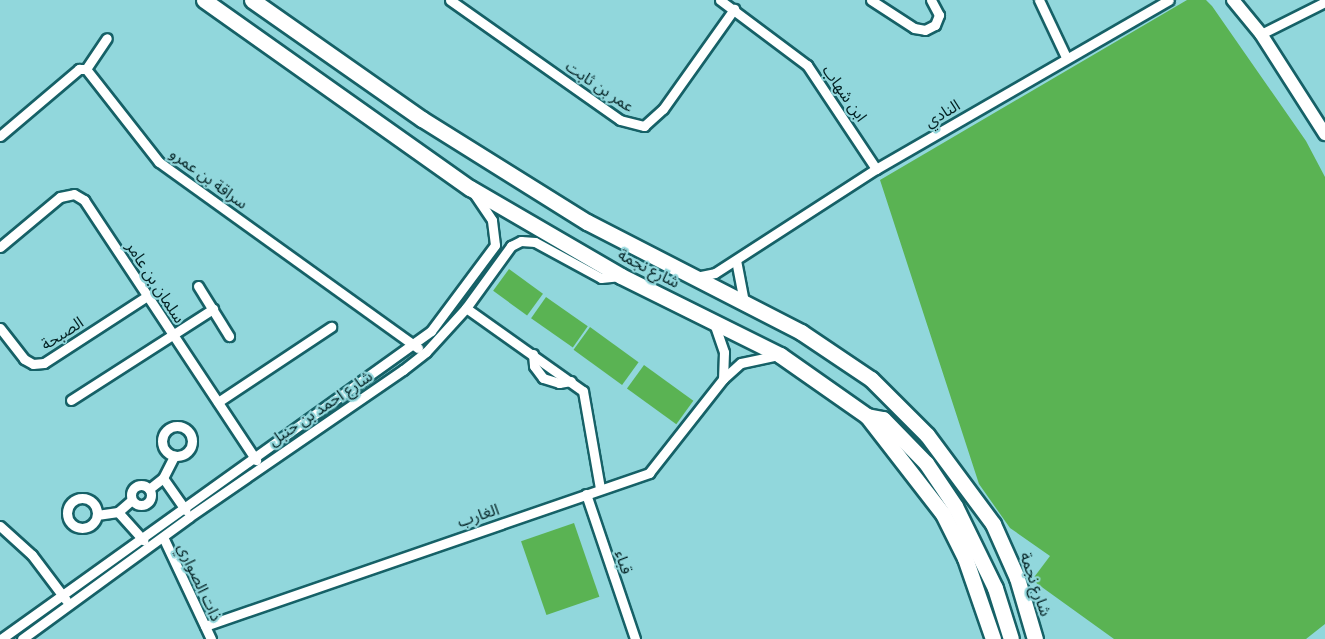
<!DOCTYPE html>
<meta charset="utf-8">
<style>
body{margin:0}
#map{position:relative;width:1325px;height:639px;overflow:hidden;background:#91d7dc;font-family:"Source Serif 4","Noto Sans Arabic",serif}
div>[style]{position:absolute}
.green>*{inset:0;background:#5ab353;transform-origin:0 0}
.roads{filter:drop-shadow(2px 0 #166167) drop-shadow(-2px 0 #166167) drop-shadow(0 2px #166167) drop-shadow(0 -2px #166167)}
.minor>*{height:9px;margin:-4.5px;padding:0 4.5px;transform-origin:4.5px;border-radius:4.5px;background:#fff}
.minor>.ring{margin:-4.5px;padding:0;box-sizing:content-box;background:none;border:9px solid #fff;border-radius:50%}
.tertiary>*{height:12px;margin:-6px;padding:0 6px;transform-origin:6px;border-radius:6px;background:#fff}
.primary>*{height:15px;margin:-7.5px;padding:0 7.5px;transform-origin:7.5px;border-radius:7.5px;background:#fff}
span{translate:-50% -50%;white-space:nowrap;text-align:center;line-height:1.15;-webkit-text-stroke:4.5px #91d7dc;paint-order:stroke}
.street-label{font-size:16px;color:#022022}
</style>
<div id="map">
<div class="green">
<div style="clip-path:polygon(1187px 0,1206px 0,1212px 6px,1306px 141px,1325px 177px,1325px 624px,1306px 639px,1114px 639px,1032px 580px,1050px 556px,1010px 528px,979px 484px,880px 180px)"></div>
<div style="left:509px;top:269px;width:42px;height:27px;rotate:36deg"></div>
<div style="left:546px;top:297px;width:51px;height:26px;rotate:35deg"></div>
<div style="left:590px;top:327px;width:60px;height:28px;rotate:36deg"></div>
<div style="left:644px;top:365px;width:61px;height:29px;rotate:36deg"></div>
<div style="left:574px;top:523px;width:78px;height:56px;rotate:71deg"></div>
</div>
<div class="roads">
<div class="minor">
<div style="left:450px;top:0;width:208px;rotate:35.2deg"></div>
<div style="left:620px;top:120px;width:25px;rotate:14deg"></div>
<div style="left:644px;top:126px;width:25px;rotate:-42deg"></div>
<div style="left:663px;top:109px;width:123px;rotate:-54.6deg"></div>
<div style="left:720px;top:0;width:109px;rotate:36.8deg"></div>
<div style="left:807px;top:65px;width:125px;rotate:56.4deg"></div>
<div style="left:871px;top:0;width:51px;rotate:33.1deg"></div>
<div style="left:914px;top:28px;width:11px;rotate:10deg"></div>
<div style="left:925px;top:30px;width:11px;rotate:-27deg"></div>
<div style="left:935px;top:25px;width:11px;rotate:-68deg"></div>
<div style="left:939px;top:15px;width:17px;rotate:-118deg"></div>
<div style="left:1039px;top:0;width:63px;rotate:64.7deg"></div>
<div style="left:1261px;top:34px;width:72px;rotate:-26.6deg"></div>
<div style="left:86px;top:69px;width:37px;rotate:-56deg"></div>
<div style="left:0;top:136px;width:104px;rotate:-40.3deg"></div>
<div style="left:79px;top:69px;width:7px"></div>
<div style="left:86px;top:69px;width:118px;rotate:51.9deg"></div>
<div style="left:159px;top:162px;width:319px;rotate:35.7deg"></div>
<div style="left:0;top:247px;width:78px;rotate:-39.8deg"></div>
<div style="left:60px;top:197px;width:14px;rotate:-12deg"></div>
<div style="left:74px;top:194px;width:12px;rotate:31deg"></div>
<div style="left:84px;top:200px;width:312px;rotate:56.5deg"></div>
<div style="left:736px;top:260px;width:43px;rotate:79.2deg"></div>
<div style="left:696px;top:277px;width:19px;rotate:-12deg"></div>
<div style="left:715px;top:273px;width:192px;rotate:-32.9deg"></div>
<div style="left:876px;top:169px;width:338px;rotate:-30deg"></div>
<div style="left:198px;top:286px;width:59px;rotate:58.2deg"></div>
<div style="left:466px;top:308px;width:143px;rotate:35.4deg"></div>
<div style="left:583px;top:391px;width:98px;rotate:80.1deg"></div>
<div style="left:714px;top:323px;width:31px;rotate:71deg"></div>
<div style="left:724px;top:352px;width:27px;rotate:92deg"></div>
<div style="left:0;top:328px;width:39px;rotate:52deg"></div>
<div style="left:24px;top:359px;width:10px;rotate:29deg"></div>
<div style="left:33px;top:364px;width:11px;rotate:-5deg"></div>
<div style="left:44px;top:363px;width:123px;rotate:-33deg"></div>
<div style="left:533px;top:354px;width:12px;rotate:85deg"></div>
<div style="left:534px;top:366px;width:15px;rotate:53deg"></div>
<div style="left:543px;top:378px;width:17px;rotate:17deg"></div>
<div style="left:559px;top:383px;width:12px;rotate:-9deg"></div>
<div style="left:71px;top:400px;width:169px;rotate:-32.7deg"></div>
<div style="left:218px;top:402px;width:136px;rotate:-33.6deg"></div>
<div class="ring" style="left:162px;top:426px;width:21px;height:21px"></div>
<div style="left:163px;top:478px;width:39px;rotate:55deg"></div>
<div class="ring" style="left:131px;top:485px;width:11px;height:11px"></div>
<div style="left:149px;top:489px;width:18px;rotate:-38deg"></div>
<div style="left:163px;top:478px;width:25px;rotate:-63deg"></div>
<div style="left:586px;top:494px;width:153px;rotate:71.3deg"></div>
<div class="ring" style="left:67px;top:498px;width:21px;height:21px"></div>
<div style="left:118px;top:512px;width:38px;rotate:48deg"></div>
<div style="left:97px;top:515px;width:21px;rotate:-8deg"></div>
<div style="left:118px;top:512px;width:18px;rotate:-41deg"></div>
<div style="left:0;top:526px;width:43px;rotate:42.2deg"></div>
<div style="left:32px;top:555px;width:56px;rotate:52.9deg"></div>
<div style="left:163px;top:537px;width:113px;rotate:64.8deg"></div>
<div style="left:205px;top:626px;width:470px;rotate:-19deg"></div>
<div style="left:649px;top:473px;width:120px;rotate:-51.8deg"></div>
<div style="left:723px;top:379px;width:24px;rotate:-42deg"></div>
<div style="left:741px;top:363px;width:38px;rotate:-12deg"></div>
<div style="left:1px;top:639px;width:529px;rotate:-35.61deg"></div>
<div style="left:431px;top:331px;width:107px;rotate:-53.3deg"></div>
<div style="left:495px;top:245px;width:25px;rotate:-97deg"></div>
<div style="left:492px;top:220px;width:30px;rotate:-124deg"></div>
<div style="left:22px;top:639px;width:207px;rotate:-36.1deg"></div>
<div style="left:189px;top:517px;width:260px;rotate:-34.5deg"></div>
<div style="left:403px;top:370px;width:29px;rotate:-38deg"></div>
<div style="left:426px;top:352px;width:59px;rotate:-47.7deg"></div>
<div style="left:466px;top:308px;width:77px;rotate:-54deg"></div>
<div style="left:511px;top:246px;width:11px;rotate:-27deg"></div>
<div style="left:521px;top:241px;width:14px;rotate:4deg"></div>
<div style="left:535px;top:242px;width:75px;rotate:28.6deg"></div>
<div style="left:601px;top:278px;width:20px;rotate:-6deg"></div>
</div>
<div class="tertiary">
<div style="left:1233px;top:0;width:44px;rotate:50.5deg"></div>
<div style="left:1261px;top:34px;width:119px;rotate:57.4deg"></div>
</div>
<div class="primary">
<div style="left:204px;top:0;width:326px;rotate:35.3deg"></div>
<div style="left:470px;top:188px;width:175px;rotate:30.2deg"></div>
<div style="left:621px;top:276px;width:178px;rotate:26.4deg"></div>
<div style="left:780px;top:355px;width:106px;rotate:35deg"></div>
<div style="left:867px;top:416px;width:124px;rotate:52.2deg"></div>
<div style="left:943px;top:514px;width:49px;rotate:63.4deg"></div>
<div style="left:965px;top:558px;width:86px;rotate:70.9deg"></div>
<div style="left:252px;top:0;width:208px;rotate:35deg"></div>
<div style="left:422px;top:119px;width:195px;rotate:32deg"></div>
<div style="left:587px;top:222px;width:241px;rotate:27.2deg"></div>
<div style="left:801px;top:332px;width:84px;rotate:33.9deg"></div>
<div style="left:871px;top:379px;width:79px;rotate:45deg"></div>
<div style="left:927px;top:435px;width:111px;rotate:53.4deg"></div>
<div style="left:993px;top:524px;width:59px;rotate:66deg"></div>
<div style="left:1017px;top:578px;width:64px;rotate:73.6deg"></div>
<div style="left:867px;top:416px;width:16px;rotate:11deg"></div>
<div style="left:883px;top:419px;width:62px;rotate:45.7deg"></div>
<div style="left:926px;top:463px;width:52px;rotate:56deg"></div>
<div style="left:955px;top:506px;width:91px;rotate:64deg"></div>
<div style="left:995px;top:588px;width:53px;rotate:72.6deg"></div>
</div>
</div>
<div class="street-label">
<span style="left:600px;top:86px;rotate:34deg">عمر بن ثابت</span>
<span style="left:845px;top:93px;rotate:55deg">ابن شهاب</span>
<span style="left:942px;top:113px;rotate:-31deg">النادي</span>
<span style="left:209px;top:178px;rotate:36deg">سراقة بن عمرو</span>
<span style="left:649px;top:268px;rotate:27deg">شارع نجمة</span>
<span style="left:156px;top:282px;rotate:57deg">سلمان بن عامر</span>
<span style="left:62px;top:333px;rotate:-33deg">الصبحة</span>
<span style="left:320px;top:408px;rotate:-34deg">شارع احمد بن حنبل</span>
<span style="left:478px;top:515px;rotate:-19deg">الغارب</span>
<span style="left:624px;top:562px;rotate:71deg">قباء</span>
<span style="left:200px;top:582px;rotate:65deg">ذات الصواري</span>
<span style="left:1036px;top:584px;rotate:71deg">شارع نجمة</span>
</div>
</div>
